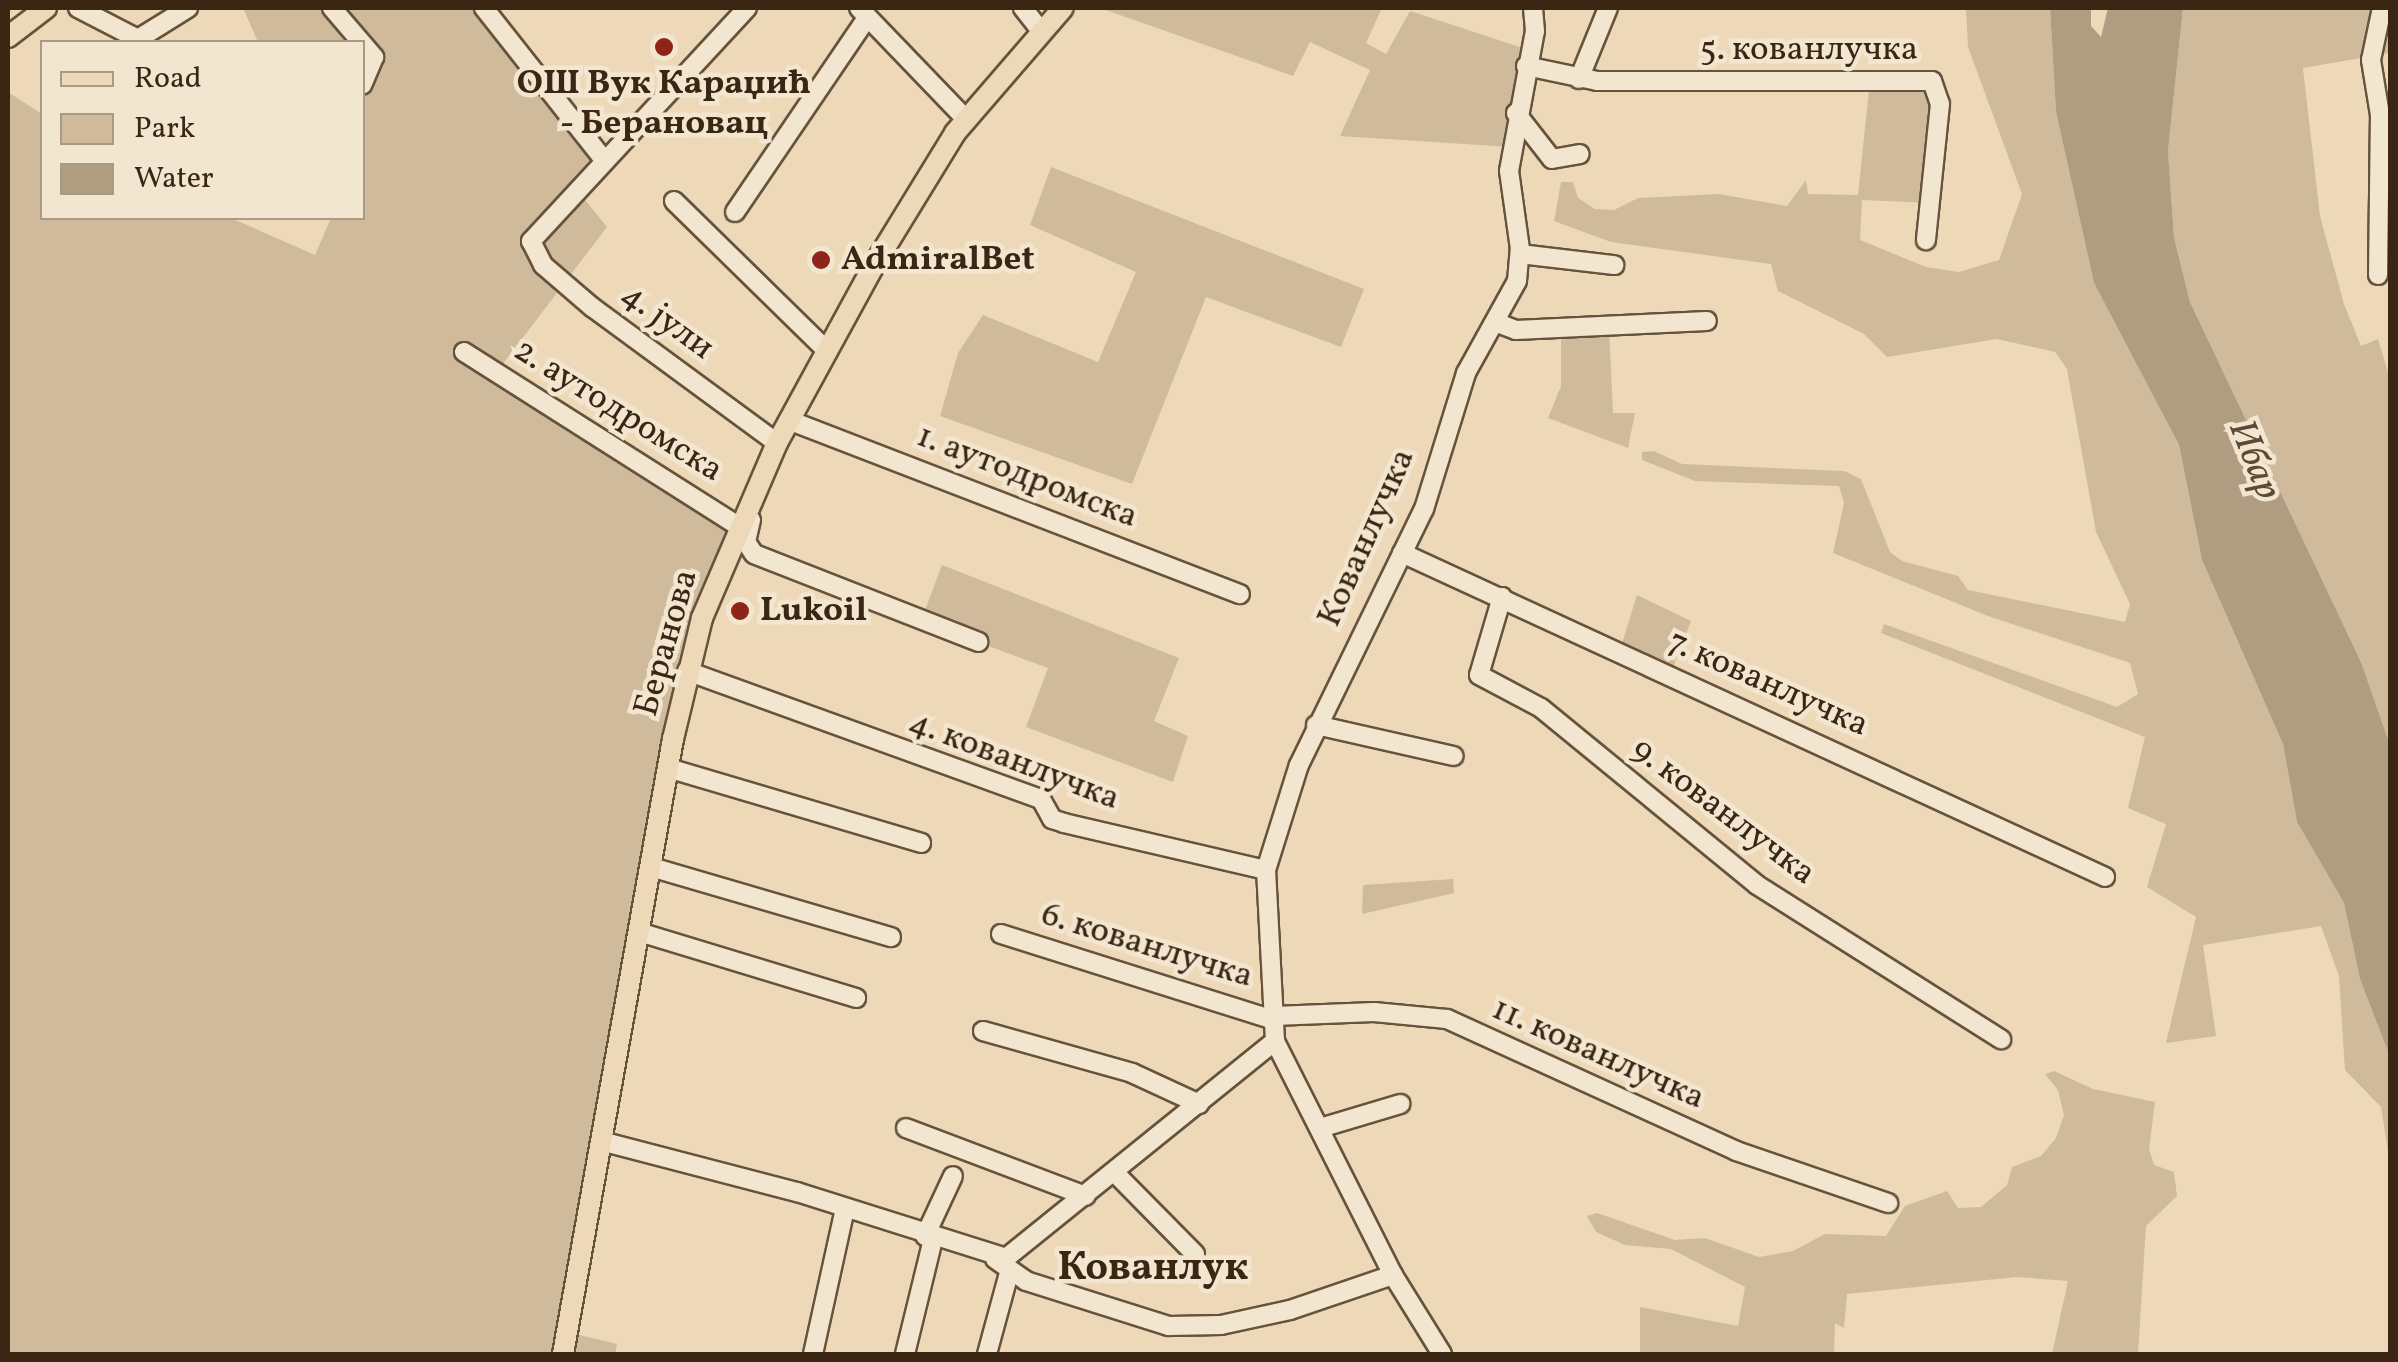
<!DOCTYPE html>
<meta charset="utf-8">
<style>
body{margin:0}
#map{position:relative;width:2398px;height:1362px;overflow:hidden;background:#edd9b8;font-family:Vollkorn,serif}
div>[style]{position:absolute}
.green>*{inset:0;background:#cfbb9c}
.water>*{inset:0;background:#b09c80}
.roads{filter:drop-shadow(2px 0 #67533c) drop-shadow(-2px 0 #67533c) drop-shadow(0 2px #67533c) drop-shadow(0 -2px #67533c)}
.minor>*{height:18px;margin:-9px;padding:0 9px;transform-origin:9px;border-radius:9px;background:#f3e6d1}
.major>*{height:20px;margin:-10px;padding:0 10px;transform-origin:10px;border-radius:10px;background:#edd9b8}
.dots>*{width:28px;height:28px;translate:-50% -50%;box-sizing:border-box;border:5px solid #f3e6d1;border-radius:50%}
span{translate:-50% -50%;white-space:nowrap;text-align:center;line-height:1.15;-webkit-text-stroke:9px #f3e6d1;paint-order:stroke}
.street-label{font-size:35px;color:#3a2613}
.poi-label{font-size:35px;color:#3a2613;font-weight:700}
.left{translate:0 -50%;text-align:left}
.water-label{font-size:38px;color:#5d4934;font-style:italic}
.quarter-label{font-size:40px;color:#3a2613;font-weight:700}
.frame{position:absolute;inset:0;border:10px solid #3a2613;pointer-events:none}
.legend{position:absolute;left:40px;top:40px;width:325px;height:180px;box-sizing:border-box;background:#f3e6d1;border:2px solid #a99985;margin:0;padding:12px 18px;list-style:none;font-size:30px;color:#3a2613}
.legend li{display:flex;align-items:center;gap:20px;height:50px}
.legend b{width:50px;border:2px solid #a99985}
</style>
<div id="map">
<div class="green">
<div style="clip-path:polygon(243px 8px,484px 8px,605px 161px,577px 190px,607px 227px,496px 373px,738px 526px,702px 618px,567px 1332px,617px 1344px,615px 1354px,8px 1354px,8px 92px,42px 114px,42px 218px,231px 218px,315px 255px,331px 218px,362px 218px,363px 85px,373px 66px,352px 30px,342px 42px,258px 42px)"></div>
<div style="clip-path:polygon(1100px 8px,1382px 8px,1366px 43px,1386px 54px,1410px 11px,1529px 50px,1511px 147px,1340px 136px,1370px 70px,1310px 42px,1293px 76px)"></div>
<div style="clip-path:polygon(1966px 8px,2050px 8px,2056px 112px,2094px 283px,2179px 445px,2202px 560px,2283px 744px,2297px 822px,2344px 903px,2360px 979px,2390px 1049px,2390px 1164px,2381px 1107px,2345px 1070px,2339px 976px,2321px 926px,2203px 945px,2216px 1036px,2166px 1043px,2196px 917px,2147px 887px,2166px 824px,2128px 808px,2145px 737px,1881px 633px,1884px 624px,2117px 707px,2138px 694px,2130px 663px,1988px 616px,1833px 553px,1844px 503px,1839px 486px,1695px 481px,1642px 460px,1642px 452px,1654px 451px,1682px 464px,1844px 471px,1861px 479px,1890px 552px,1902px 561px,1958px 576px,1968px 590px,2125px 622px,2130px 604px,2096px 532px,2067px 369px,2055px 352px,1997px 339px,1887px 357px,1864px 334px,1778px 291px,1771px 264px,1611px 242px,1554px 221px,1561px 182px,1573px 182px,1578px 198px,1595px 209px,1614px 210px,1638px 198px,1719px 194px,1787px 206px,1806px 180px,1808px 194px,1858px 195px,1870px 80px,1932px 81px,1930px 203px,1862px 200px,1860px 240px,1926px 267px,1959px 272px,1999px 260px,2022px 194px,1968px 47px)"></div>
<div style="clip-path:polygon(2183px 8px,2390px 8px,2390px 53px,2303px 68px,2320px 216px,2344px 304px,2361px 346px,2378px 339px,2390px 379px,2390px 745px,2361px 662px,2190px 302px,2174px 237px,2168px 151px)"></div>
<div style="clip-path:polygon(1051px 167px,1364px 289px,1341px 347px,1206px 297px,1132px 484px,940px 416px,958px 353px,983px 315px,1098px 362px,1136px 272px,1030px 225px)"></div>
<div style="clip-path:polygon(1609px 326px,1613px 413px,1635px 413px,1628px 448px,1548px 418px,1561px 386px,1561px 328px)"></div>
<div style="clip-path:polygon(942px 565px,1179px 658px,1154px 721px,1188px 736px,1173px 782px,1026px 727px,1048px 668px,921px 621px)"></div>
<div style="clip-path:polygon(1637px 595px,1691px 621px,1670px 675px,1619px 653px)"></div>
<div style="clip-path:polygon(1453px 879px,1454px 893px,1362px 914px,1363px 885px)"></div>
<div style="clip-path:polygon(2054px 1071px,2093px 1089px,2155px 1102px,2149px 1149px,2154px 1165px,2174px 1172px,2177px 1196px,2146px 1226px,2138px 1354px,2052px 1354px,2068px 1281px,2017px 1277px,1847px 1294px,1844px 1328px,1835px 1323px,1834px 1354px,1640px 1354px,1640px 1307px,1738px 1326px,1745px 1287px,1671px 1249px,1625px 1245px,1596px 1232px,1587px 1216px,1597px 1213px,1675px 1240px,1705px 1238px,1759px 1257px,1793px 1251px,1825px 1234px,1886px 1236px,1905px 1206px,1947px 1191px,1958px 1208px,1981px 1207px,2007px 1185px,2012px 1167px,2041px 1156px,2056px 1138px,2064px 1115px,2058px 1090px,2045px 1074px)"></div>
</div>
<div class="water">
<div style="clip-path:polygon(2050px 8px,2091px 8px,2091px 26px,2101px 37px,2108px 8px,2183px 8px,2168px 151px,2174px 237px,2190px 302px,2361px 662px,2390px 745px,2390px 1056px,2360px 979px,2344px 903px,2297px 822px,2283px 744px,2202px 560px,2179px 445px,2094px 283px,2056px 112px)"></div>
</div>
<div class="roads">
<div class="minor">
<div style="left:78px;top:8px;width:74px;rotate:27.3deg"></div>
<div style="left:332px;top:8px;width:65px;rotate:49.4deg"></div>
<div style="left:374px;top:57px;width:30px;rotate:113deg"></div>
<div style="left:484px;top:8px;width:195px;rotate:51.7deg"></div>
<div style="left:747px;top:8px;width:318px;rotate:132.8deg"></div>
<div style="left:531px;top:241px;width:27px;rotate:63deg"></div>
<div style="left:543px;top:265px;width:65px;rotate:40.6deg"></div>
<div style="left:592px;top:307px;width:230px;rotate:36.3deg"></div>
<div style="left:859px;top:8px;width:154px;rotate:46.1deg"></div>
<div style="left:1023px;top:8px;width:28px;rotate:52deg"></div>
<div style="left:138px;top:39px;width:59px;rotate:-31.8deg"></div>
<div style="left:1526px;top:66px;width:73px;rotate:11.9deg"></div>
<div style="left:1597px;top:81px;width:335px"></div>
<div style="left:1932px;top:81px;width:24px;rotate:71deg"></div>
<div style="left:1940px;top:104px;width:137px;rotate:95.9deg"></div>
<div style="left:1579px;top:79px;width:77px;rotate:-67.8deg"></div>
<div style="left:1516px;top:113px;width:58px;rotate:52deg"></div>
<div style="left:1552px;top:159px;width:28px;rotate:-10deg"></div>
<div style="left:674px;top:201px;width:214px;rotate:44.4deg"></div>
<div style="left:735px;top:212px;width:235px;rotate:-55.8deg"></div>
<div style="left:1520px;top:254px;width:95px;rotate:6.7deg"></div>
<div style="left:2378px;top:275px;width:160px;rotate:-89.3deg"></div>
<div style="left:2380px;top:115px;width:56px;rotate:-99.3deg"></div>
<div style="left:2371px;top:60px;width:53px;rotate:-78.1deg"></div>
<div style="left:1495px;top:322px;width:22px;rotate:21deg"></div>
<div style="left:1516px;top:330px;width:191px;rotate:-2.7deg"></div>
<div style="left:464px;top:352px;width:325px;rotate:32.4deg"></div>
<div style="left:791px;top:421px;width:481px;rotate:21.1deg"></div>
<div style="left:751px;top:520px;width:23px;rotate:103deg"></div>
<div style="left:746px;top:542px;width:14px;rotate:56deg"></div>
<div style="left:754px;top:554px;width:241px;rotate:21.4deg"></div>
<div style="left:1402px;top:553px;width:774px;rotate:24.74deg"></div>
<div style="left:1502px;top:597px;width:81px;rotate:106.4deg"></div>
<div style="left:1479px;top:675px;width:70px;rotate:28deg"></div>
<div style="left:1541px;top:708px;width:279px;rotate:39.3deg"></div>
<div style="left:1757px;top:885px;width:289px;rotate:32.3deg"></div>
<div style="left:687px;top:671px;width:376px;rotate:19.9deg"></div>
<div style="left:1041px;top:799px;width:23px;rotate:61deg"></div>
<div style="left:1052px;top:819px;width:13px;rotate:18deg"></div>
<div style="left:1064px;top:823px;width:207px;rotate:13.1deg"></div>
<div style="left:1316px;top:725px;width:141px;rotate:12.7deg"></div>
<div style="left:668px;top:768px;width:264px;rotate:16.5deg"></div>
<div style="left:651px;top:867px;width:250px;rotate:16.3deg"></div>
<div style="left:639px;top:932px;width:227px;rotate:16.9deg"></div>
<div style="left:1001px;top:934px;width:286px;rotate:17.5deg"></div>
<div style="left:1274px;top:1016px;width:100px;rotate:-2.3deg"></div>
<div style="left:1374px;top:1012px;width:73px;rotate:5.5deg"></div>
<div style="left:1447px;top:1019px;width:318px;rotate:24.5deg"></div>
<div style="left:1736px;top:1151px;width:161px;rotate:18.9deg"></div>
<div style="left:983px;top:1031px;width:155px;rotate:15.7deg"></div>
<div style="left:1132px;top:1073px;width:74px;rotate:24.8deg"></div>
<div style="left:906px;top:1128px;width:192px;rotate:20.7deg"></div>
<div style="left:1320px;top:1128px;width:84px;rotate:-16.7deg"></div>
<div style="left:601px;top:1141px;width:203px;rotate:14.6deg"></div>
<div style="left:797px;top:1192px;width:219px;rotate:17.5deg"></div>
<div style="left:1006px;top:1258px;width:346px;rotate:-38.9deg"></div>
<div style="left:1115px;top:1173px;width:114px;rotate:45.4deg"></div>
<div style="left:925px;top:1236px;width:66px;rotate:-65deg"></div>
<div style="left:995px;top:1259px;width:38px;rotate:35deg"></div>
<div style="left:1026px;top:1281px;width:150px;rotate:17.5deg"></div>
<div style="left:1169px;top:1326px;width:52px;rotate:-1.1deg"></div>
<div style="left:1221px;top:1325px;width:71px;rotate:-12.3deg"></div>
<div style="left:1290px;top:1310px;width:109px;rotate:-18.8deg"></div>
<div style="left:813px;top:1354px;width:148px;rotate:-77.6deg"></div>
<div style="left:905px;top:1354px;width:118px;rotate:-76.3deg"></div>
<div style="left:987px;top:1354px;width:84px;rotate:-74.8deg"></div>
<div style="left:1442px;top:1354px;width:93px;rotate:-121.8deg"></div>
<div style="left:1393px;top:1275px;width:262px;rotate:-116.8deg"></div>
<div style="left:1275px;top:1041px;width:171px;rotate:-93deg"></div>
<div style="left:1266px;top:870px;width:110px;rotate:-72.6deg"></div>
<div style="left:1299px;top:765px;width:285px;rotate:-64deg"></div>
<div style="left:1424px;top:509px;width:142px;rotate:-72.8deg"></div>
<div style="left:1466px;top:373px;width:105px;rotate:-61deg"></div>
<div style="left:1517px;top:281px;width:32px;rotate:-85deg"></div>
<div style="left:1520px;top:249px;width:79px;rotate:-98deg"></div>
<div style="left:1509px;top:171px;width:142px;rotate:-79.5deg"></div>
<div style="left:1535px;top:31px;width:23px;rotate:-95deg"></div>
</div>
<div class="major">
<div style="left:8px;top:37px;width:48px;rotate:-37.3deg"></div>
<div style="left:563px;top:1354px;width:625px;rotate:-79.86deg"></div>
<div style="left:673px;top:739px;width:124px;rotate:-76.5deg"></div>
<div style="left:702px;top:618px;width:190px;rotate:-66.8deg"></div>
<div style="left:777px;top:443px;width:200px;rotate:-61.4deg"></div>
<div style="left:873px;top:267px;width:157px;rotate:-58.5deg"></div>
<div style="left:955px;top:133px;width:165px;rotate:-49.2deg"></div>
</div>
</div>
<div class="dots">
<div style="left:664px;top:47px;background:#8f2418"></div>
<div style="left:821px;top:260px;background:#8f2418"></div>
<div style="left:740px;top:611px;background:#8f2418"></div>
</div>
<div class="street-label">
<span style="left:1809px;top:50px">5. кованлучка</span>
<span style="left:667px;top:322px;rotate:36deg">4. јули</span>
<span style="left:618px;top:411px;rotate:32deg">2. аутодромска</span>
<span style="left:1027px;top:477px;rotate:21deg">1. аутодромска</span>
<span style="left:1367px;top:538px;rotate:-66deg">Кованлучка</span>
<span style="left:667px;top:643px;rotate:-74deg">Беранова</span>
<span style="left:1768px;top:684px;rotate:24deg">7. кованлучка</span>
<span style="left:1014px;top:761px;rotate:21deg">4. кованлучка</span>
<span style="left:1723px;top:812px;rotate:37deg">9. кованлучка</span>
<span style="left:1147px;top:946px;rotate:17deg">6. кованлучка</span>
<span style="left:1598px;top:1054px;rotate:24deg">11. кованлучка</span>
</div>
<div class="poi-label">
<span style="left:664px;top:104px">ОШ Вук Караџић<br>- Берановац</span>
<span class="left" style="left:841px;top:260px">AdmiralBet</span>
<span class="left" style="left:760px;top:611px">Lukoil</span>
</div>
<div class="water-label">
<span style="left:2253px;top:460px;rotate:68deg">Ибар</span>
</div>
<div class="quarter-label">
<span style="left:1153px;top:1269px">Кованлук</span>
</div>
<div class="frame"></div>
<ul class="legend">
<li><b style="height:12px;background:#edd9b8"></b>Road</li>
<li><b style="height:28px;background:#cfbb9c"></b>Park</li>
<li><b style="height:28px;background:#b09c80"></b>Water</li>
</ul>
</div>
